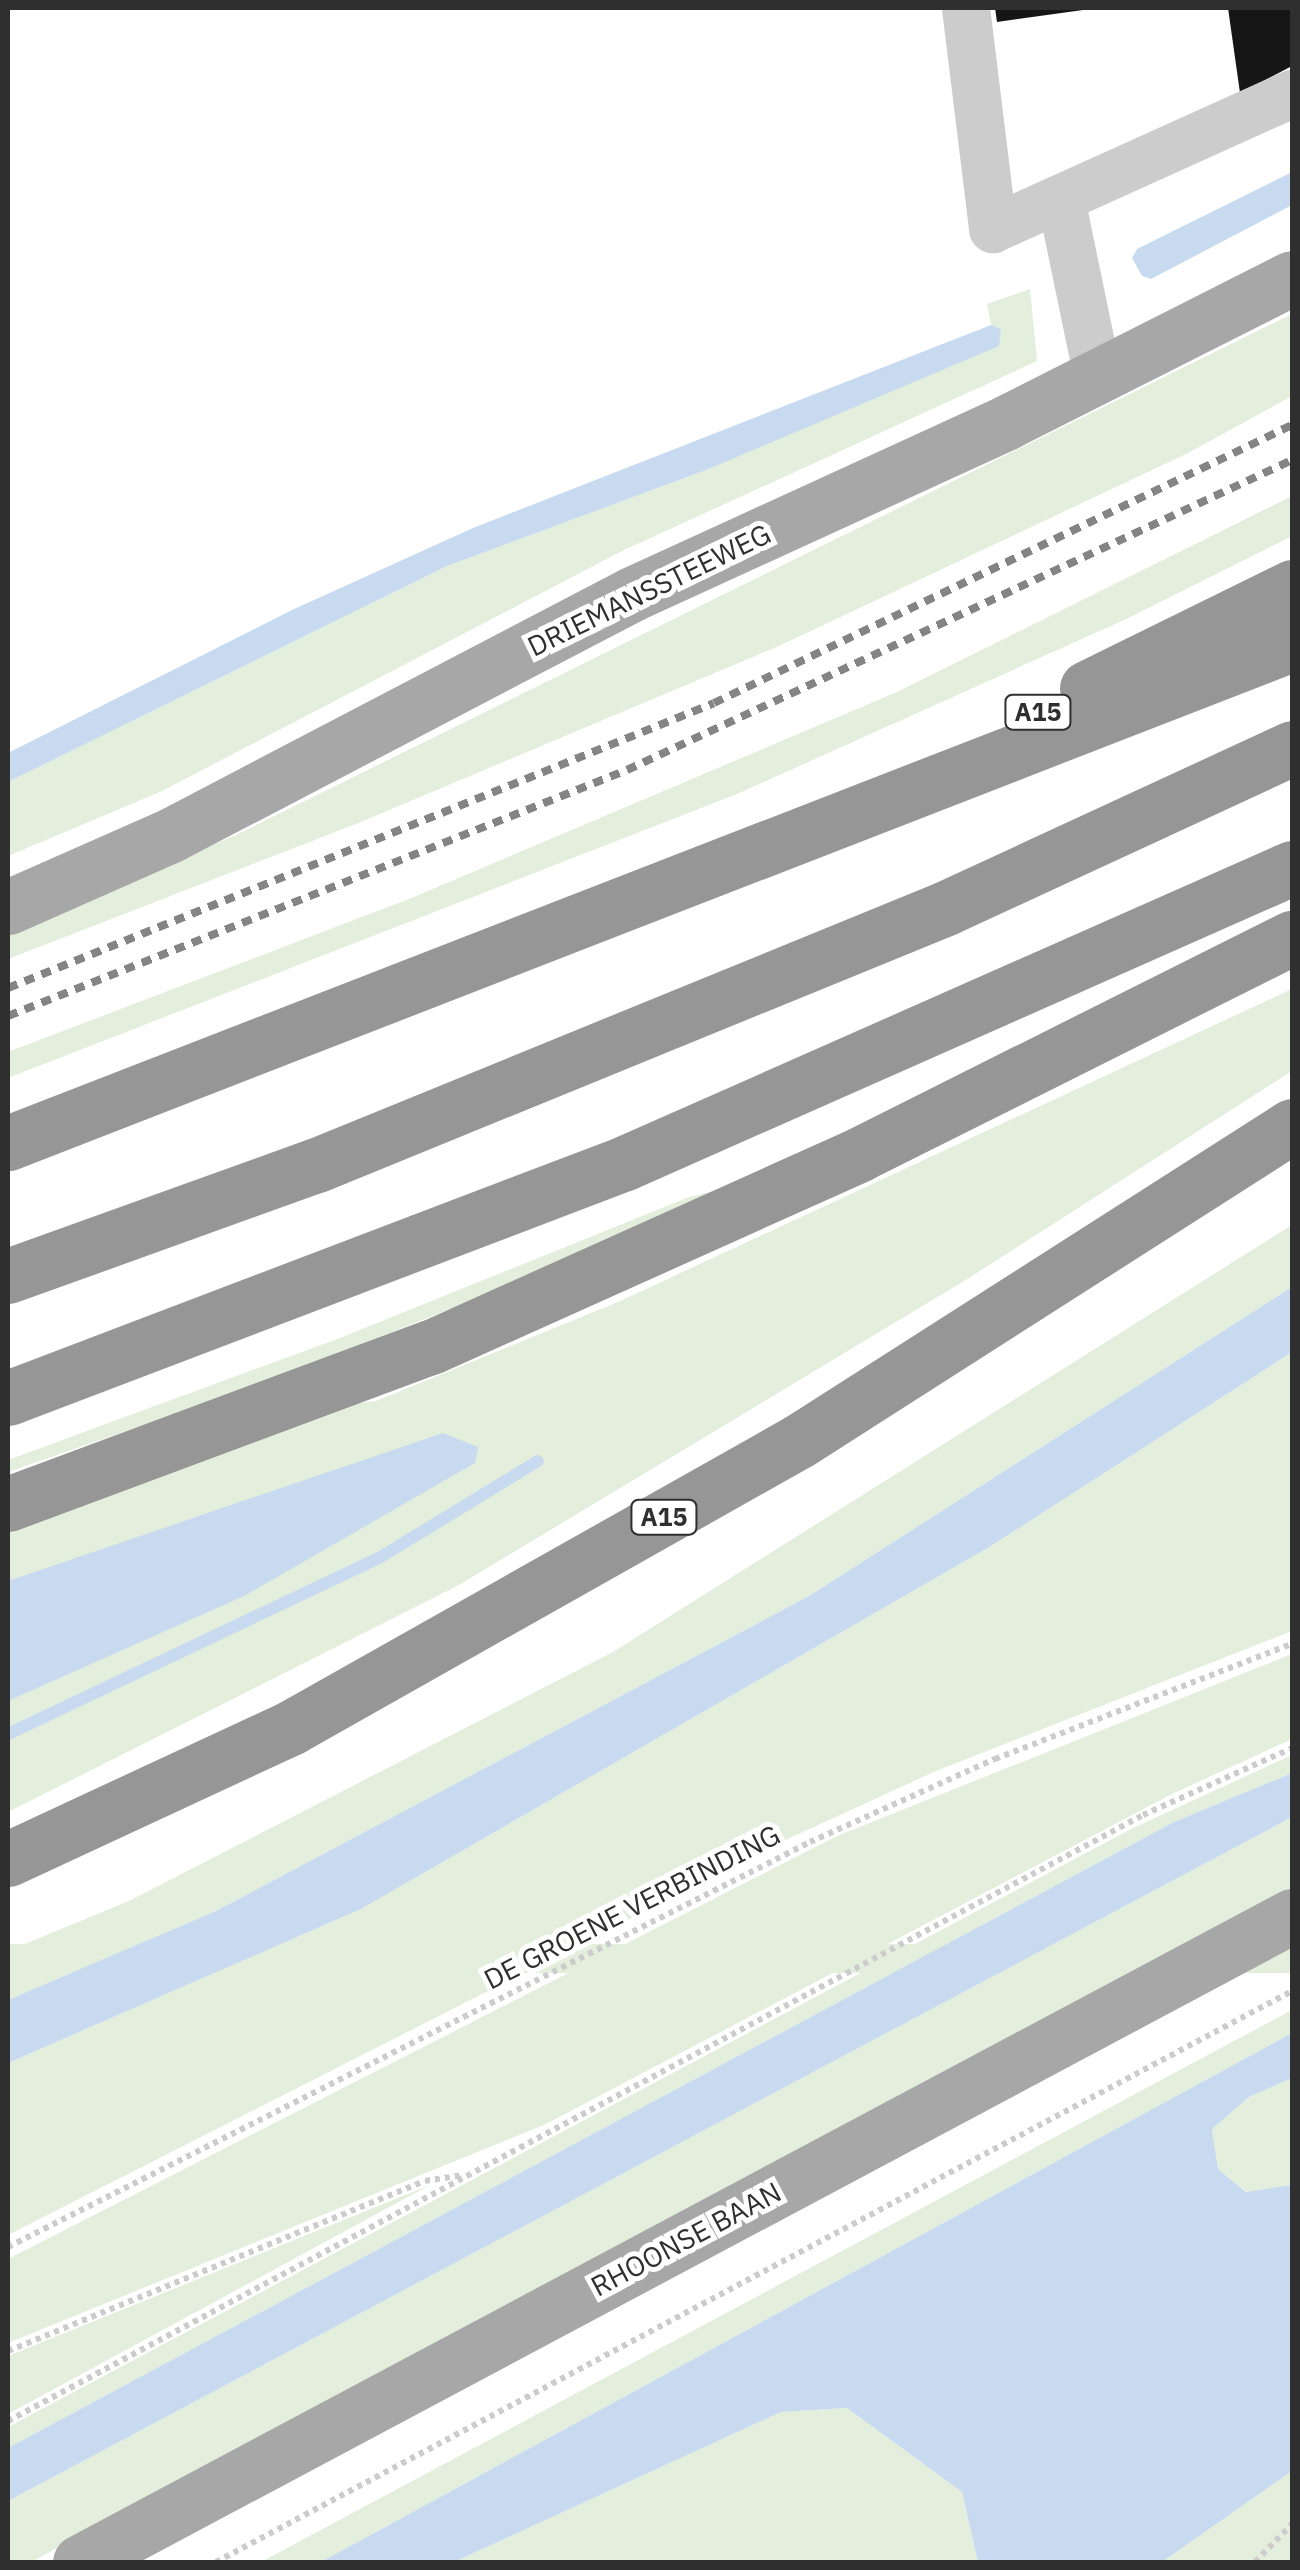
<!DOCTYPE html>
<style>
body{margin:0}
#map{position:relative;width:1300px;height:2570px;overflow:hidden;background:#fff;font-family:"IBM Plex Sans",sans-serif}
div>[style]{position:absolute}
.green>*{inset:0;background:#e3eedc;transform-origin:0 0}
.water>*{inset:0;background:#c7daef}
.stream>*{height:12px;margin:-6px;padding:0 6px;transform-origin:6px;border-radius:6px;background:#c7daef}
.building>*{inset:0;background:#161616}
.path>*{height:6px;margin-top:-3px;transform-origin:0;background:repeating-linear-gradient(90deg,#ccc 0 5px,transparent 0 10px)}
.minor>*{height:48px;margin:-24px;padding:0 24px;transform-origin:24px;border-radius:24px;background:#ccc}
.major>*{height:55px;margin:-27.5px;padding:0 27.5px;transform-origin:27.5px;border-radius:27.5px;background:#a7a7a7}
.highway>*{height:55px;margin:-27.5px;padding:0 27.5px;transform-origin:27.5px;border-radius:27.5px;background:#969696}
.rail>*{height:8px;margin-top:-4px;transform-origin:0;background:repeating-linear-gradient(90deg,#848484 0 10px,transparent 0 18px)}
span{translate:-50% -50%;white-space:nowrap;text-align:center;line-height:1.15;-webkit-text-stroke:10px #fff;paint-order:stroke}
.shield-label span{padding:2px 8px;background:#fff;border:2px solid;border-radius:8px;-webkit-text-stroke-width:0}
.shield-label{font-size:25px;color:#2f2f2f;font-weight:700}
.street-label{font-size:28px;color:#2f2f2f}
.frame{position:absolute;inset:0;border:10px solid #2f2f2f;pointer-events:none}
</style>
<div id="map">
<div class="green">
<div style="clip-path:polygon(1030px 289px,1037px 361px,622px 551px,162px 791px,8px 856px,8px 782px,447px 566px,706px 470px,1001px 329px,991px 325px,987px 304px)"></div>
<div style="clip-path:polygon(1292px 314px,1292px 396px,1188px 453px,781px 645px,356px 824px,8px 959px,8px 934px,236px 835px)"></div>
<div style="clip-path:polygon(1292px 496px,1292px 536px,1124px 620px,737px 794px,8px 1078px,8px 1052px,409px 899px,897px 692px)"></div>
<div style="clip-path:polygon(1292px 989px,1292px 1071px,964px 1281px,459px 1585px,8px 1812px,8px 1523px,345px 1404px,376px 1401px,618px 1302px)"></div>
<div style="clip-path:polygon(788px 1174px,262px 1384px,8px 1472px,8px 1460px,340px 1338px,689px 1197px)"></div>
<div style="clip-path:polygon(1292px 1225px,1292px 1287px,809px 1596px,216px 1911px,8px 2000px,8px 1951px,129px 1901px,613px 1652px)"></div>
<div style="clip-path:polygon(1292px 1352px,1292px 1631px,936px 1771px,783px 1841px,8px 2235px,8px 2063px,361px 1909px,991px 1546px)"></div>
<div style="clip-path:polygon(1292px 1654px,1292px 1739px,1172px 1794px,546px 2124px,8px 2343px,8px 2259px,837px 1836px)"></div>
<div style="clip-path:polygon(1292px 1755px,1292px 1773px,1174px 1822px,8px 2448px,8px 2427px,1133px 1828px)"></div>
<div style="clip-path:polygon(1292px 1817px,1292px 1888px,31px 2562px,8px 2562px,8px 2501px)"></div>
<div style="left:1292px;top:1944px;width:29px;height:1310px;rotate:90deg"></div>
<div style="clip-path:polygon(1292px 2010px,1292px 2033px,321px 2562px,261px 2562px)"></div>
<div style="clip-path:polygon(1292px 2078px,1292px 2185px,1247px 2192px,1218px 2169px,1212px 2129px,1249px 2097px)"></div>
<div style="clip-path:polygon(430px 2185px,8px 2414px,8px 2356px)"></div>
<div style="clip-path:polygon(847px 2408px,962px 2492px,978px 2562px,454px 2562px,781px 2412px)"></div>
<div style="clip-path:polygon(1292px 2471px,1292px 2562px,1162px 2562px)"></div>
</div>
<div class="water">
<div style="clip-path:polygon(1292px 172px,1292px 205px,1151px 279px,1142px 276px,1132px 258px,1137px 249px)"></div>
<div style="clip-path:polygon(991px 325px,1001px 329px,999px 346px,706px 470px,447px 566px,8px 782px,8px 753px,292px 610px,473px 528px)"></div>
<div style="clip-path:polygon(1292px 1287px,1292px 1352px,991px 1546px,361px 1909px,8px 2063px,8px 2000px,216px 1911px,809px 1596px)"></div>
<div style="clip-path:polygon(443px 1433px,478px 1447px,475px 1463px,244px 1596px,8px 1701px,8px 1581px)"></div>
<div style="clip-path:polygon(1292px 1773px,1292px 1817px,8px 2501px,8px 2448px,1174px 1822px)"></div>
<div style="clip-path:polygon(1292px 2033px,1292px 2078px,1249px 2097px,1212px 2129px,1218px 2169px,1246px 2192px,1292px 2185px,1292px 2471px,1162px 2562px,978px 2562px,962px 2492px,847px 2408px,781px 2412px,454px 2562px,321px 2562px)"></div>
</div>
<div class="stream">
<div style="left:8px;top:1734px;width:411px;rotate:-25.4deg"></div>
<div style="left:379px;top:1558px;width:186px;rotate:-31.4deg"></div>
</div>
<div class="building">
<div style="clip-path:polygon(995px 8px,1082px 8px,1083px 10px,997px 22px)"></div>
<div style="clip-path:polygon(1228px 8px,1292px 8px,1292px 66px,1240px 93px)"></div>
</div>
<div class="path">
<div style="left:8px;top:2247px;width:898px;rotate:-26.79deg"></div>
<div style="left:810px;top:1842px;width:203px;rotate:-24.2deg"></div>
<div style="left:995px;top:1759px;width:318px;rotate:-21.2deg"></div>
<div style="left:8px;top:2351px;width:450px;rotate:-22.2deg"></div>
<div style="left:425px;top:2181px;width:37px;rotate:-9deg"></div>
<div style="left:8px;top:2421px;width:1287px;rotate:-28.1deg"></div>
<div style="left:1143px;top:1815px;width:163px;rotate:-24.2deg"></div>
<div style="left:216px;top:2562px;width:1218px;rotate:-27.95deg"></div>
<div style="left:1255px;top:2562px;width:53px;rotate:-45.8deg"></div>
</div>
<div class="minor">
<div style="left:966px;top:8px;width:223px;rotate:83deg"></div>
<div style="left:993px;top:229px;width:328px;rotate:-24.3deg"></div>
<div style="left:1061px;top:199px;width:182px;rotate:78.3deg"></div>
</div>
<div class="major">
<div style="left:8px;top:907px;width:178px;rotate:-23.8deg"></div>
<div style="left:171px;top:835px;width:520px;rotate:-27.6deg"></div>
<div style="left:632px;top:594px;width:413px;rotate:-24.6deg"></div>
<div style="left:1007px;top:422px;width:319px;rotate:-26.8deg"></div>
<div style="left:80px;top:2562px;width:1373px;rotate:-28.06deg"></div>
</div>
<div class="highway">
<div style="left:1087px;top:688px;width:229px;rotate:-26.2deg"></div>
<div style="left:8px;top:1143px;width:1378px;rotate:-21.24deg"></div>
<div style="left:8px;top:1276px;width:328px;rotate:-19.8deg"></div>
<div style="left:317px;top:1165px;width:679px;rotate:-22.22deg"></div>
<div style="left:946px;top:908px;width:381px;rotate:-24.8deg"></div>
<div style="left:8px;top:1398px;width:660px;rotate:-20.85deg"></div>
<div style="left:625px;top:1163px;width:729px;rotate:-23.86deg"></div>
<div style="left:8px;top:1504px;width:451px;rotate:-20.4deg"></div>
<div style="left:431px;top:1347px;width:470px;rotate:-24.2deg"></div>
<div style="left:860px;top:1154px;width:483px;rotate:-26.6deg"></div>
<div style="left:8px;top:1859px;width:313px;rotate:-24.9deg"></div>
<div style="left:292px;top:1727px;width:582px;rotate:-29.43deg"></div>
<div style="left:799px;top:1441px;width:585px;rotate:-32.58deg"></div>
</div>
<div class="rail">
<div style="left:8px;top:988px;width:761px;rotate:-21.98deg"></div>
<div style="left:714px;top:703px;width:641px;rotate:-25.69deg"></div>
<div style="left:8px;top:1016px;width:666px;rotate:-21.67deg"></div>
<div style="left:627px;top:770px;width:734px;rotate:-24.99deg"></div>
</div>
<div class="shield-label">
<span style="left:1038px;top:712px">A15</span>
<span style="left:664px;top:1517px">A15</span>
</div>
<div class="street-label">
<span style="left:649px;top:590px;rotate:-26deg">DRIEMANSSTEEWEG</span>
<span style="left:632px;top:1907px;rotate:-27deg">DE GROENE VERBINDING</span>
<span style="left:686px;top:2239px;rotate:-28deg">RHOONSE BAAN</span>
</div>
<div class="frame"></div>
</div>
